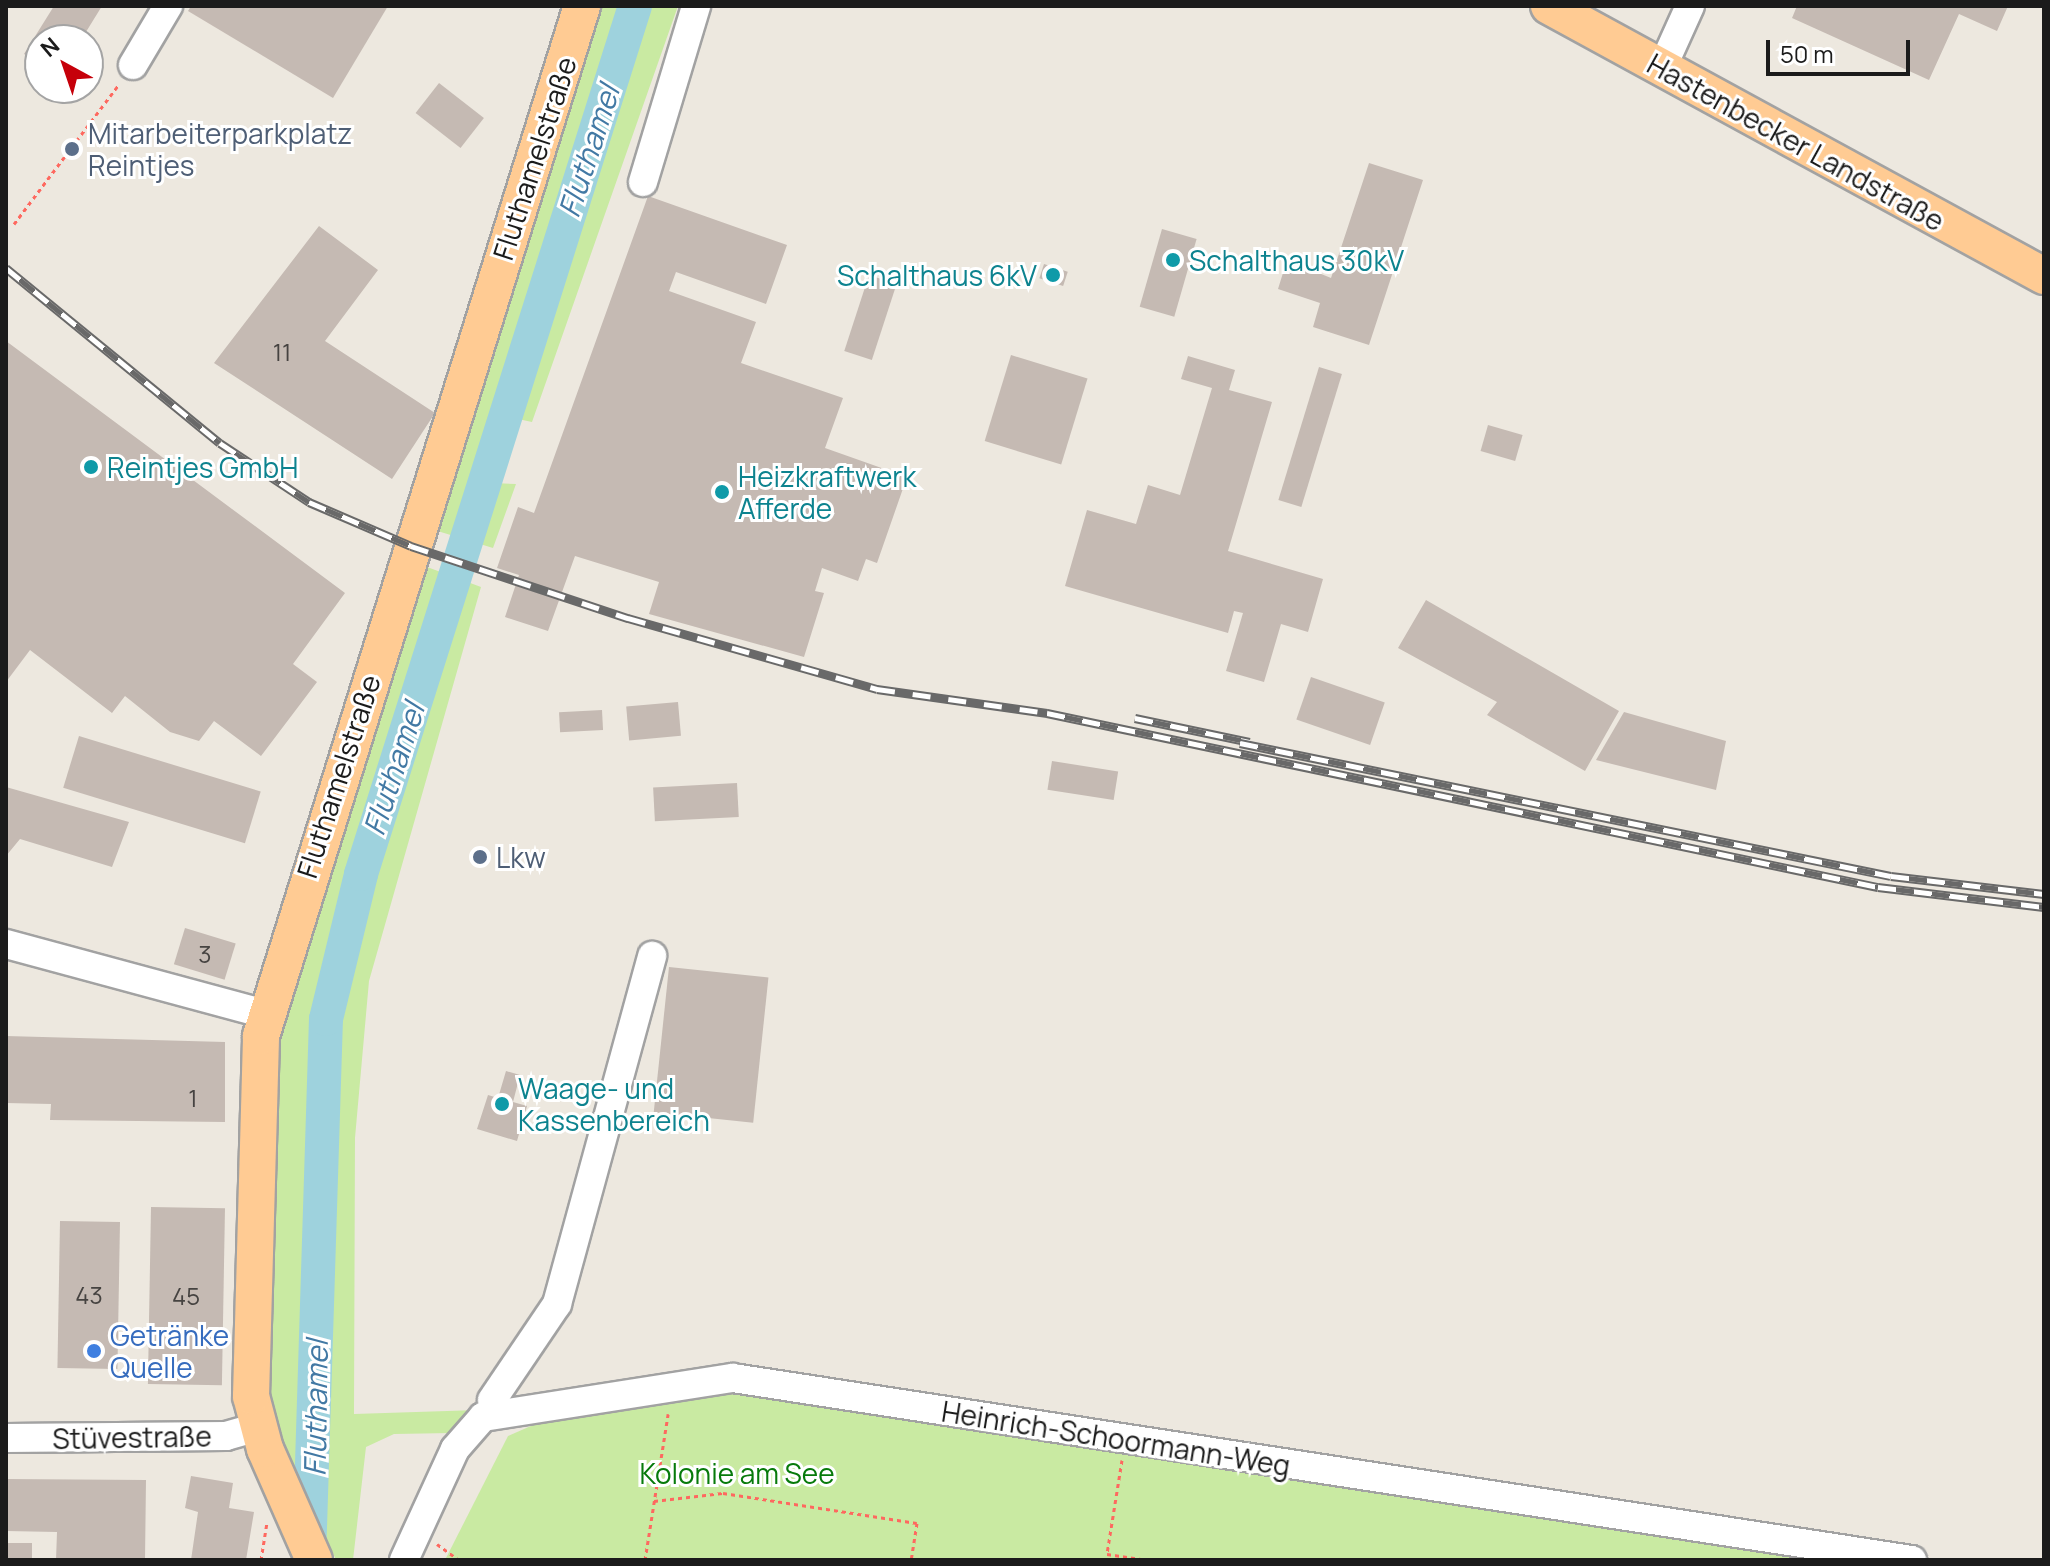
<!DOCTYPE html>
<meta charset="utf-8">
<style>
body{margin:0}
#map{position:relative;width:2050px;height:1566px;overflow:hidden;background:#ede8df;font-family:Manrope,sans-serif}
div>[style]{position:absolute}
.grass>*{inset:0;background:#c9eaa2}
.river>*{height:34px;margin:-17px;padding:0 17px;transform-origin:17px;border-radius:17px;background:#9ed2dd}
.building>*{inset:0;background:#c5bab3;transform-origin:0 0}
.path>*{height:3px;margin-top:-1.5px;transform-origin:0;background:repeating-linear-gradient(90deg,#fe685f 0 4px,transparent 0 8px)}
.roads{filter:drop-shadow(2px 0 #a2a2a2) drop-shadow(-2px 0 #a2a2a2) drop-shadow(0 2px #a2a2a2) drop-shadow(0 -2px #a2a2a2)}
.minor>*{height:28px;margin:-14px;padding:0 14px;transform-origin:14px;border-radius:14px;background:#fff}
.major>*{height:36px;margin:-18px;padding:0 18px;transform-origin:18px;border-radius:18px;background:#ffcb93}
.rail>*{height:9px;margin-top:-4.5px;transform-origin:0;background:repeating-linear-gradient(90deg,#fff 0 18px,#696969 0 36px);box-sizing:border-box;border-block:2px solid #696969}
.dots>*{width:22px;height:22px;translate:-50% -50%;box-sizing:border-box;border:4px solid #fff;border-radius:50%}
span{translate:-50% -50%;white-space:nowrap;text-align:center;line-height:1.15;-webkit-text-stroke:6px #fff;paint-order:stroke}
.number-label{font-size:24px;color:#464341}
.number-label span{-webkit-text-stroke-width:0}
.service-label{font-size:28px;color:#4e5e75}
.left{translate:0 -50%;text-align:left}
.street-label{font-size:28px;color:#1b1b1b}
.culture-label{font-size:28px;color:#0d838f}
.right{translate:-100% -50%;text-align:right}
.shop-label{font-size:28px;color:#366cbe}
.park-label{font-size:28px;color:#077a0b}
.water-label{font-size:30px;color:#4279a4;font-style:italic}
.frame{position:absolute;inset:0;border:8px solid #1b1b1b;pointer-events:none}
.north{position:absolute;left:24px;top:24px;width:80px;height:80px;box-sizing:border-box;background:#fff;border:2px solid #a4a4a4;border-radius:50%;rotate:320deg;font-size:22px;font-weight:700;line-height:32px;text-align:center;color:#1b1b1b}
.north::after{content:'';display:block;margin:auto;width:28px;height:36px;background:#c6000a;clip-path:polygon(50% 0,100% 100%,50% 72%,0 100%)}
.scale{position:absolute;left:1766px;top:40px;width:144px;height:36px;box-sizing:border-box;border:4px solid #1b1b1b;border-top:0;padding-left:10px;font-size:24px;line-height:28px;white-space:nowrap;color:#1b1b1b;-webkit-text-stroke:6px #fff;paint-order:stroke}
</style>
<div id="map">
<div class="grass">
<div style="clip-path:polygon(598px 6px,678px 6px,532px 422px,518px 419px,509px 458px,498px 463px,492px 483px,516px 484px,493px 548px,431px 529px)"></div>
<div style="clip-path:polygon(419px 564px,481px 587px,369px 981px,355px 1138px,354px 1414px,478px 1410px,452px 1433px,394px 1434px,366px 1447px,353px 1560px,336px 1560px,269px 1409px,269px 1071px)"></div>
<div style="clip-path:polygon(731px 1383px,1876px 1560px,445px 1560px,508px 1436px,556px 1415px)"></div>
</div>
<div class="river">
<div style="left:309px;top:1559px;width:540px;rotate:-88.2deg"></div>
<div style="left:326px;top:1019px;width:149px;rotate:-76.4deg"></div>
<div style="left:361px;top:874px;width:910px;rotate:-72.48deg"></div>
</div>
<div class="building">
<div style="clip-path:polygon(54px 6px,102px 6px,81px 40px,40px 40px,40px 63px,24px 54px)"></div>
<div style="clip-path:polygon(191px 6px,388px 6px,333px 98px,188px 11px)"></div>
<div style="clip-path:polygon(1797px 6px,2008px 6px,1997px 31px,1959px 14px,1929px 80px,1792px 18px)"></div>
<div style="left:439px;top:83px;width:57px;height:38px;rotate:38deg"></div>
<div style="clip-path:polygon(1369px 163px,1423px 180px,1369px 345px,1313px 327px,1320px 303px,1278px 289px,1287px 260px,1331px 278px)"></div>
<div style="clip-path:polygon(648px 196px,787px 245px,766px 304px,676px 272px,669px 291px,756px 322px,741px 363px,843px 398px,825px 448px,907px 477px,877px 563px,866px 559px,858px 581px,822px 568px,815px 591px,824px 593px,804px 657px,649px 614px,659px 582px,575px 556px,548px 631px,505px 617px,519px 575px,497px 568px,518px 507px,534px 513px)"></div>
<div style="clip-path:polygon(319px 226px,378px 270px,325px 341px,435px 413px,392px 479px,214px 363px)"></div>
<div style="left:1162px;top:229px;width:36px;height:81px;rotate:16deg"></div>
<div style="left:1044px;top:264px;width:25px;height:15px;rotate:18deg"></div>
<div style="left:869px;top:275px;width:29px;height:80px;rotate:18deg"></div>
<div style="clip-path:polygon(6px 341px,345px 593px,293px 664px,317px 682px,261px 756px,214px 721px,199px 741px,170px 732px,125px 696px,112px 713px,30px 650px,6px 682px)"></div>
<div style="left:1011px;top:355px;width:80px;height:90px;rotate:17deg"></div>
<div style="clip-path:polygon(1188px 356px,1235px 370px,1229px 390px,1272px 402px,1228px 551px,1323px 579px,1308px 632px,1281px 624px,1264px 682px,1226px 671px,1243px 613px,1234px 611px,1228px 633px,1065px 586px,1087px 510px,1136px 524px,1148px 485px,1180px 495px,1212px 388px,1181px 379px)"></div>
<div style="left:1319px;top:367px;width:24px;height:139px;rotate:17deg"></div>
<div style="left:1488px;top:425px;width:36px;height:27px;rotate:16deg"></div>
<div style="clip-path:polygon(1426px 600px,1619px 711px,1585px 771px,1487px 715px,1497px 702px,1398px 648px)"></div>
<div style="left:1311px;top:677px;width:78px;height:45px;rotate:19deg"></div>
<div style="left:678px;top:702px;width:34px;height:52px;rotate:85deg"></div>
<div style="left:602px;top:710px;width:20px;height:43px;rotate:87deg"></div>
<div style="clip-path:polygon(1624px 712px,1726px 741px,1716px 790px,1596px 760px)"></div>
<div style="left:79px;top:736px;width:190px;height:54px;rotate:17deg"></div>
<div style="left:1052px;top:761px;width:67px;height:29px;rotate:9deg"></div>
<div style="left:737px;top:783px;width:34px;height:84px;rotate:87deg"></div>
<div style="clip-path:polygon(6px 787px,129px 822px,112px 867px,20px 839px,6px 856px)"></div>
<div style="left:185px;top:928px;width:53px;height:38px;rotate:17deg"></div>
<div style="left:669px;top:967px;width:100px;height:146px;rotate:6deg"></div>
<div style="clip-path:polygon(6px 1036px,225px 1042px,225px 1122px,50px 1120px,51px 1104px,6px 1103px)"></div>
<div style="clip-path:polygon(506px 1071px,520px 1075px,513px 1102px,527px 1106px,517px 1141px,477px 1129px,488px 1095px,498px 1098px)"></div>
<div style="left:151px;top:1207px;width:74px;height:177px;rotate:1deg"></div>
<div style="left:60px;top:1221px;width:60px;height:147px;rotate:1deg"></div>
<div style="clip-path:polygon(191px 1476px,233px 1483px,229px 1508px,254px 1512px,246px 1560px,191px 1560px,198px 1512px,185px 1508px)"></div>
<div style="clip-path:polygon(6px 1479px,146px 1480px,145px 1560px,56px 1560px,57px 1532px,6px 1531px)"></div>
<div style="left:6px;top:1543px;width:26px;height:17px"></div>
</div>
<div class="path">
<div style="left:14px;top:224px;width:175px;rotate:-53.1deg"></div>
<div style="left:1122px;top:1460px;width:95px;rotate:99.1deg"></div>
<div style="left:1107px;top:1554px;width:41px;rotate:8.3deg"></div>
<div style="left:654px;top:1501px;width:69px;rotate:-6.6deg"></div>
<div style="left:723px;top:1493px;width:196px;rotate:8.8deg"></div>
<div style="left:917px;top:1523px;width:37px;rotate:99deg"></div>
<div style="left:437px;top:1544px;width:27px;rotate:36deg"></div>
<div style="left:261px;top:1560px;width:38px;rotate:-81deg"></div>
<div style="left:645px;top:1560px;width:148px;rotate:-81deg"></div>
</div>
<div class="roads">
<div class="minor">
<div style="left:133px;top:65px;width:69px;rotate:-59.3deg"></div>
<div style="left:1662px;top:68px;width:68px;rotate:-65.7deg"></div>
<div style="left:643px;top:182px;width:184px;rotate:-73.2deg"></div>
<div style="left:6px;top:944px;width:269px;rotate:15.1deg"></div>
<div style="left:492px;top:1400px;width:116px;rotate:-55.9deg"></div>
<div style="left:557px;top:1304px;width:361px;rotate:-74.7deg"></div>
<div style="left:6px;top:1438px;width:220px;rotate:-0.5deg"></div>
<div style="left:226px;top:1436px;width:32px;rotate:-16deg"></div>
<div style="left:404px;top:1560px;width:122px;rotate:-65.3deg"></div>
<div style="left:455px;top:1449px;width:43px;rotate:-48.8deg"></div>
<div style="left:483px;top:1417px;width:253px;rotate:-8.9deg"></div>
<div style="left:733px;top:1378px;width:1193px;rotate:8.78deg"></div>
</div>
<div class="major">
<div style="left:1549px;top:6px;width:564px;rotate:28.61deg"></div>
<div style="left:314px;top:1560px;width:121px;rotate:-113.8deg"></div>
<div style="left:265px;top:1449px;width:55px;rotate:-104.8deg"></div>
<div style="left:251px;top:1396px;width:360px;rotate:-88.4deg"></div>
<div style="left:261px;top:1036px;width:1079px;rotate:-72.69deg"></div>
</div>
</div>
<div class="rail">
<div style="left:6px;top:268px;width:276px;rotate:39.3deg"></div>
<div style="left:220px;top:443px;width:107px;rotate:33.5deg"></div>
<div style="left:309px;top:502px;width:111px;rotate:23.3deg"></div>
<div style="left:411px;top:546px;width:229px;rotate:18.4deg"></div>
<div style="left:628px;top:618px;width:259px;rotate:15.9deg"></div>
<div style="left:877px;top:689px;width:172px;rotate:8deg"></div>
<div style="left:1047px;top:713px;width:849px;rotate:11.83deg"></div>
<div style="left:1878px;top:887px;width:167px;rotate:6.9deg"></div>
<div style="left:1135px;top:718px;width:117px;rotate:11.8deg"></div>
<div style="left:1240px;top:743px;width:664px;rotate:11.55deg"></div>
<div style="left:1891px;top:876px;width:154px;rotate:6.7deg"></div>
</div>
<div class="dots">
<div style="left:72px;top:149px;background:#5c6f8a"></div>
<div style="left:1173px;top:260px;background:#0f9aa8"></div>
<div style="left:1053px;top:275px;background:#0f9aa8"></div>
<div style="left:91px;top:467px;background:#0f9aa8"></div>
<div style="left:722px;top:492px;background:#0f9aa8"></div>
<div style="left:480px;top:857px;background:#5c6f8a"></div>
<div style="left:502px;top:1104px;background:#0f9aa8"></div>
<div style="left:94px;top:1351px;background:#3f7fe0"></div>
</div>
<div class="number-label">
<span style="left:282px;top:352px">11</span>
<span style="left:205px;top:954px">3</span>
<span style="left:193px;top:1098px">1</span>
<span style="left:89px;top:1295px">43</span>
<span style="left:186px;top:1296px">45</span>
</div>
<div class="service-label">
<span class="left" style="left:88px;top:149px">Mitarbeiterparkplatz<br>Reintjes</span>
<span class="left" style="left:496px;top:857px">Lkw</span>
</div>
<div class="street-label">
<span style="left:1796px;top:142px;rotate:29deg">Hastenbecker Landstraße</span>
<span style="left:534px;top:158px;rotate:-72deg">Fluthamelstraße</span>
<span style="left:338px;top:776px;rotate:-72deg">Fluthamelstraße</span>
<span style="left:132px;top:1437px;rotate:-1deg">Stüvestraße</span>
<span style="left:1116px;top:1438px;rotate:9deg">Heinrich-Schoormann-Weg</span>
</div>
<div class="culture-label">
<span class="left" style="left:1189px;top:260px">Schalthaus 30kV</span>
<span class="right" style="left:1037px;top:275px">Schalthaus 6kV</span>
<span class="left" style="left:107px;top:467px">Reintjes GmbH</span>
<span class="left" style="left:738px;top:492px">Heizkraftwerk<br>Afferde</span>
<span class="left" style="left:518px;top:1104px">Waage- und<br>Kassenbereich</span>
</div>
<div class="shop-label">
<span class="left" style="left:110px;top:1351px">Getränke<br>Quelle</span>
</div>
<div class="park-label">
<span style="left:737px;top:1473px">Kolonie am See</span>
</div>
<div class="water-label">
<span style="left:589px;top:151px;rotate:-72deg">Fluthamel</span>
<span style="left:394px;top:769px;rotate:-72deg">Fluthamel</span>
<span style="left:316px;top:1408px;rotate:-89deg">Fluthamel</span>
</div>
<div class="frame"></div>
<div class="north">N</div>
<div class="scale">50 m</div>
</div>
